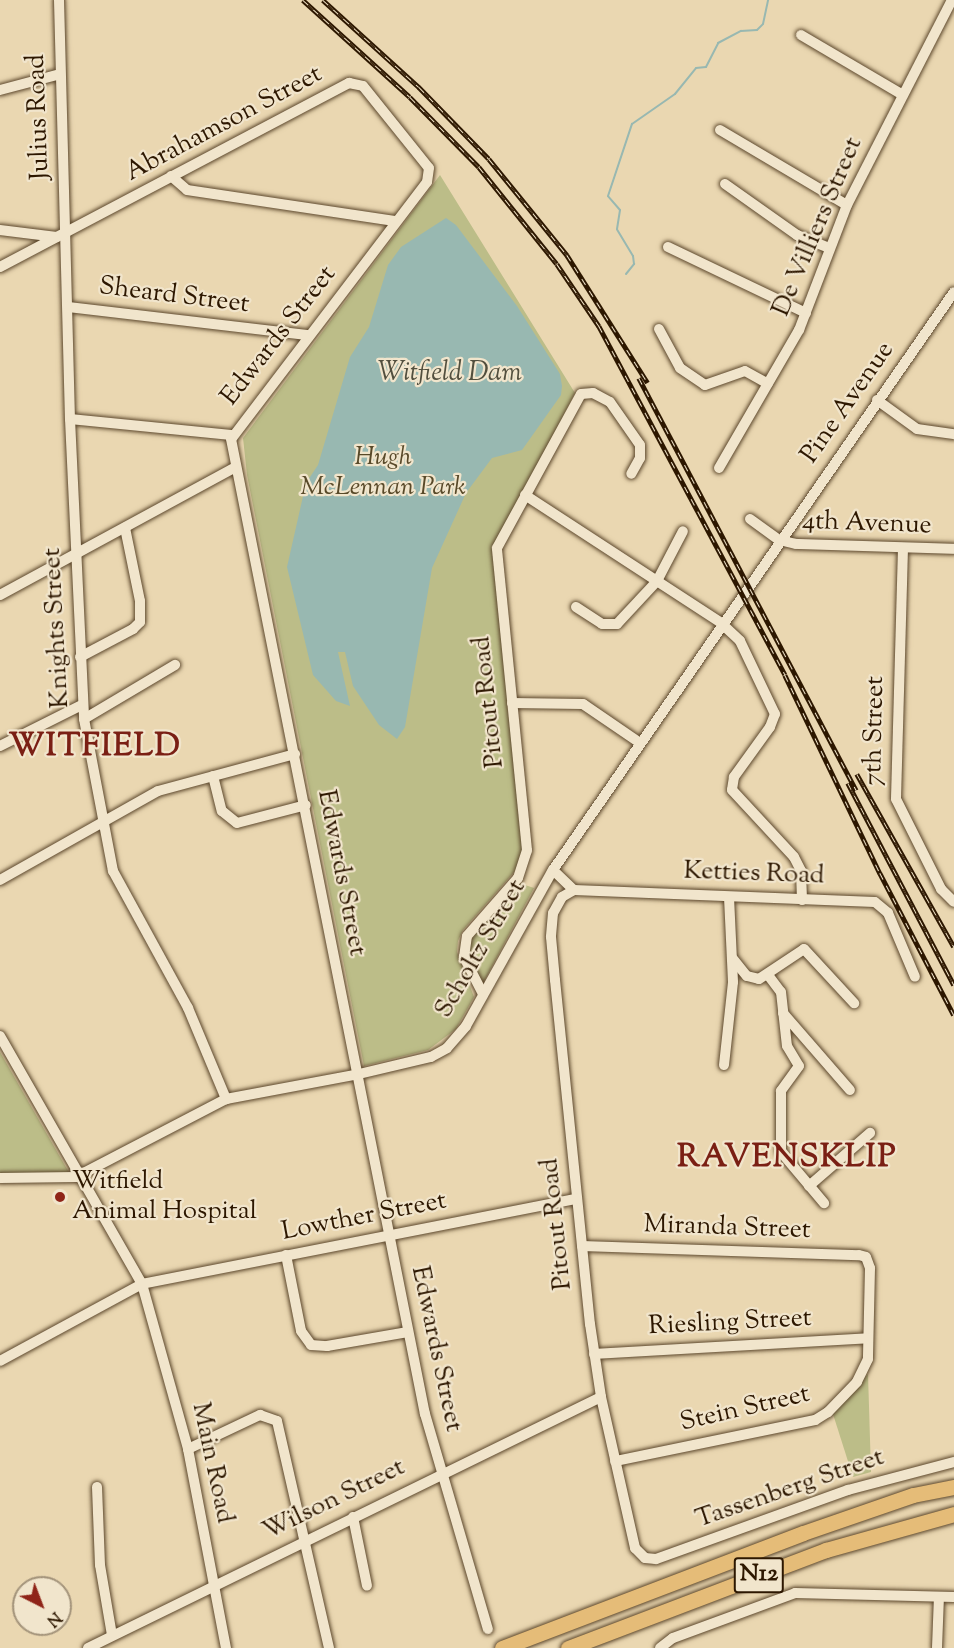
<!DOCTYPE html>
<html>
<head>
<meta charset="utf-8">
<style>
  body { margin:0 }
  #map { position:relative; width:954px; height:1648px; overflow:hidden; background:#ead7b1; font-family:"Sorts Mill Goudy",serif }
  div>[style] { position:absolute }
  .green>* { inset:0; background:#bcbd88 }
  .water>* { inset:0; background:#98b8b1 }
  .stream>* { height:2px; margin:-1px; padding:0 1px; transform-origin:1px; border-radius:1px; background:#98b8b1 }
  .roads { filter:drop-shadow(0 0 2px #5c472c) drop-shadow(0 0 2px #5c472c) }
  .minor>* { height:10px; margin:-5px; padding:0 5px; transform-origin:5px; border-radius:5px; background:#f1e5cc }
  .highway>* { height:15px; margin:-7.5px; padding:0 7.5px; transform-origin:7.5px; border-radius:7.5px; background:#e5bc78 }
  .rail>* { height:4.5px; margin-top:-2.25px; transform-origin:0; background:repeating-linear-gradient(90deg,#f1e5cc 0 7px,#2d1700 0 14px); box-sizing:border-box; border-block:2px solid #2d1700 }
  .dots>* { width:16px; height:16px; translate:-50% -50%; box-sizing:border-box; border:3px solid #f1e5cc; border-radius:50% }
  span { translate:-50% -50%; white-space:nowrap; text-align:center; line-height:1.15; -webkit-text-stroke:4.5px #f1e5cc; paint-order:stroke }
  .shield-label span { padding:2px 4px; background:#f1e5cc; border:2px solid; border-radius:4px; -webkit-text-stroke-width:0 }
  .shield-label { font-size:24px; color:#2d1700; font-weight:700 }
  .street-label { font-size:26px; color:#2d1700 }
  .park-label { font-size:26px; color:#584929; font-style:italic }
  .poi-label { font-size:26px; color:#2d1700 }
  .left { translate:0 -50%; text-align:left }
  .water-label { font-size:27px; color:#524f3e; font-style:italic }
  .district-label { font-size:32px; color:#7a1f14; font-weight:700; letter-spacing:1.5px }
  .north { position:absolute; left:12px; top:1576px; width:60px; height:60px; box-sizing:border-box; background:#f1e5cc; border:2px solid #a3937a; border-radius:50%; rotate:138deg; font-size:16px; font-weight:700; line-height:24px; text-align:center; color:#2d1700 }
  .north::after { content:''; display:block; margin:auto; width:21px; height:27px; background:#8f2418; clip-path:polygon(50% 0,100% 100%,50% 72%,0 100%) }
</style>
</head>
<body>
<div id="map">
  <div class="green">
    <i style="clip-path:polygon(440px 175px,575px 393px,494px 549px,525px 846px,515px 871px,463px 930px,458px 941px,457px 952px,474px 997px,456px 1029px,428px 1050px,364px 1066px,247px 475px,243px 438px)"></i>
    <i style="clip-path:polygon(519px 883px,534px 888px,481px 987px,468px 947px,471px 936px)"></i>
    <i style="clip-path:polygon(0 1052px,71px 1176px,0 1173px)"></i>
    <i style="clip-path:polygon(868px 1374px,871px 1472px,853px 1477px,832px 1411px)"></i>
  </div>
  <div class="water">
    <i style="clip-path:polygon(446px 218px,456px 225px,517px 306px,560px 374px,562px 386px,561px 395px,522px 450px,492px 458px,466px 493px,432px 568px,405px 727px,397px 739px,379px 725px,353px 686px,345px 652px,338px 652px,350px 706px,336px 701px,313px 675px,287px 567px,306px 483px,318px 465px,350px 357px,369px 327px,388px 265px,401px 247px)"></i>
  </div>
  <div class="stream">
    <i style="left:626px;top:274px;width:13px;rotate:-51deg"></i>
    <i style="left:634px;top:264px;width:8px;rotate:-97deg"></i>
    <i style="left:633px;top:256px;width:31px;rotate:-121deg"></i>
    <i style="left:617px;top:229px;width:19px;rotate:-81deg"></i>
    <i style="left:620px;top:210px;width:18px;rotate:-131deg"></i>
    <i style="left:608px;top:196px;width:76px;rotate:-71.6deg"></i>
    <i style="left:632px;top:124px;width:52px;rotate:-34.9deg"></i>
    <i style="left:675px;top:94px;width:33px;rotate:-51deg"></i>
    <i style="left:696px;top:68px;width:10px;rotate:-6deg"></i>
    <i style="left:706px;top:67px;width:27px;rotate:-63deg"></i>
    <i style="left:718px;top:43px;width:26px;rotate:-28deg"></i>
    <i style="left:741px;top:31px;width:16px;rotate:-4deg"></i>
    <i style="left:757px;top:30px;width:8px;rotate:-45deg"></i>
    <i style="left:763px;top:24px;width:25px;rotate:-78deg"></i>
  </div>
  <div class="roads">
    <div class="minor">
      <i style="left:59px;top:0;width:419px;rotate:88.5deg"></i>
      <i style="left:70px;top:419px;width:300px;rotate:87.3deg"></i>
      <i style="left:84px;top:719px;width:155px;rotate:79.2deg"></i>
      <i style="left:113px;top:871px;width:156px;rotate:61.3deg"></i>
      <i style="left:188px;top:1008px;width:99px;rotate:67.3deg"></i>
      <i style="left:801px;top:35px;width:118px;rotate:30.5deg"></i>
      <i style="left:0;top:90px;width:62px;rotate:-14.9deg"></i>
      <i style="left:720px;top:130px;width:147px;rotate:30.6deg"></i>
      <i style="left:171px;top:176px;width:21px;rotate:41deg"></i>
      <i style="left:187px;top:190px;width:210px;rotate:8.5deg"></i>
      <i style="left:725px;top:184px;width:88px;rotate:35.3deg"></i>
      <i style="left:797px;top:235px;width:35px;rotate:22deg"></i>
      <i style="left:0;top:230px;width:57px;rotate:7deg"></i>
      <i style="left:668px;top:247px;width:153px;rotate:25.6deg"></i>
      <i style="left:0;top:267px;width:395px;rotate:-27.8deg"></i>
      <i style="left:349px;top:83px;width:14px;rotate:12deg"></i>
      <i style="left:363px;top:86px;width:105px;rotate:51.2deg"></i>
      <i style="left:429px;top:168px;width:14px;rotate:98deg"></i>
      <i style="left:427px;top:182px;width:323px;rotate:127.3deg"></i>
      <i style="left:231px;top:439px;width:994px;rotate:78.75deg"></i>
      <i style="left:425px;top:1414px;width:224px;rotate:73.7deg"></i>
      <i style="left:69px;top:307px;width:241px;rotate:6.7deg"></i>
      <i style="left:659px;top:329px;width:44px;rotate:61.7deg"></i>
      <i style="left:680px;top:368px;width:30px;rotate:34deg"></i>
      <i style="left:705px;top:385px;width:42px;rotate:-19.3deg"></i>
      <i style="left:745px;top:371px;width:26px;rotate:29deg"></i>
      <i style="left:877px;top:400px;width:49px;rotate:35.9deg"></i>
      <i style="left:917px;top:429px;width:37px;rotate:8deg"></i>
      <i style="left:70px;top:419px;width:162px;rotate:5.7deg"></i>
      <i style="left:719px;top:468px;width:160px;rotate:-59.9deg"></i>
      <i style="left:799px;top:330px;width:134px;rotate:-69deg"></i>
      <i style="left:847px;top:205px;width:230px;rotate:-62.9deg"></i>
      <i style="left:525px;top:495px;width:234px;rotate:33.1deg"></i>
      <i style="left:721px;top:623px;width:26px;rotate:43deg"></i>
      <i style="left:740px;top:641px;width:81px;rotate:64.4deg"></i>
      <i style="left:775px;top:714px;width:14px;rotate:111deg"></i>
      <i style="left:770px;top:727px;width:62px;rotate:125.8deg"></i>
      <i style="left:734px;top:777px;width:13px;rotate:99deg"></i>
      <i style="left:732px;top:790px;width:91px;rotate:47.2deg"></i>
      <i style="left:794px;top:857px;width:16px;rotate:63deg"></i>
      <i style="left:801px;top:871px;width:29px;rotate:88deg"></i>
      <i style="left:750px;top:519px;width:36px;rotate:36deg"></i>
      <i style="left:779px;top:540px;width:17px;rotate:13deg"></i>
      <i style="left:796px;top:544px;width:158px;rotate:1.8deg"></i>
      <i style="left:903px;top:548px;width:251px;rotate:91.6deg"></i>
      <i style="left:896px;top:799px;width:101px;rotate:63.4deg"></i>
      <i style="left:941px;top:889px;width:18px;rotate:45deg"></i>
      <i style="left:0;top:595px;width:268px;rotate:-28.5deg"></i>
      <i style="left:576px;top:607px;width:31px;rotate:33deg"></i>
      <i style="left:602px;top:624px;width:15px"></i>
      <i style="left:617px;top:624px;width:59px;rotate:-47.1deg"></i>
      <i style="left:657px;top:581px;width:56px;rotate:-62.5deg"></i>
      <i style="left:80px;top:657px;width:60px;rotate:-27.8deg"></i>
      <i style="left:133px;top:629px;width:10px;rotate:-45deg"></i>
      <i style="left:140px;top:622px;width:21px;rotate:-90deg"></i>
      <i style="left:140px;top:601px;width:75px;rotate:-101.6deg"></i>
      <i style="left:512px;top:703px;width:71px;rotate:0.8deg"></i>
      <i style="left:583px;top:704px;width:69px;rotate:34.4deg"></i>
      <i style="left:84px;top:719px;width:106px;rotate:-30.7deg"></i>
      <i style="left:0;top:746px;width:92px;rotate:-26.6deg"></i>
      <i style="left:213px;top:776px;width:36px;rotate:76deg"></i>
      <i style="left:222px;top:811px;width:19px;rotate:39deg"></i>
      <i style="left:237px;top:823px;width:71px;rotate:-14.6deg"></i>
      <i style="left:553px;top:870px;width:29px;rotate:44deg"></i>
      <i style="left:574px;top:890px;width:301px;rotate:2.3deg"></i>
      <i style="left:875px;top:902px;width:17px;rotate:40deg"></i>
      <i style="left:888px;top:913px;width:69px;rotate:67.1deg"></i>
      <i style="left:0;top:880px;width:181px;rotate:-29.4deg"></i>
      <i style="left:158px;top:791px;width:142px;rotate:-15.1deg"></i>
      <i style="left:574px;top:890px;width:14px;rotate:150deg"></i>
      <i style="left:562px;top:897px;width:18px;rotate:119deg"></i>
      <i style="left:553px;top:913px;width:24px;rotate:95deg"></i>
      <i style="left:551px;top:937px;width:43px;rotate:84.7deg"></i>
      <i style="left:555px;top:980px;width:346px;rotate:84.2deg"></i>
      <i style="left:590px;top:1324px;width:74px;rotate:81.4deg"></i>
      <i style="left:601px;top:1397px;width:155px;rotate:77.3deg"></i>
      <i style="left:635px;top:1548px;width:14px;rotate:45deg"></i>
      <i style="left:645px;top:1558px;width:11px;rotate:5deg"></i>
      <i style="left:656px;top:1559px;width:204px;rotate:-19.8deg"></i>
      <i style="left:848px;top:1490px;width:110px;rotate:-14.8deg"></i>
      <i style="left:733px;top:959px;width:22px;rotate:51deg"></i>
      <i style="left:747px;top:976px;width:12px;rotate:14deg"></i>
      <i style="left:759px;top:979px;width:54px;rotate:-33.7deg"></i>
      <i style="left:804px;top:949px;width:74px;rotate:47.2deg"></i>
      <i style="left:768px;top:975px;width:21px;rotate:53deg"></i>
      <i style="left:781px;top:992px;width:54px;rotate:83.7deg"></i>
      <i style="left:787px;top:1046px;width:23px;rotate:59deg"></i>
      <i style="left:799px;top:1066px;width:31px;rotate:126deg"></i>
      <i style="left:781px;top:1091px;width:61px;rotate:90deg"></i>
      <i style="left:781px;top:1152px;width:67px;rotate:49.9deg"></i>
      <i style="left:483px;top:994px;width:42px;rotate:-117.2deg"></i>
      <i style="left:464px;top:957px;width:21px;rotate:-82deg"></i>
      <i style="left:467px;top:936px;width:77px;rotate:-48.7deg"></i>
      <i style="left:518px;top:878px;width:29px;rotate:-72deg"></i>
      <i style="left:527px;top:850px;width:303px;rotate:-95.7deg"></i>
      <i style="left:497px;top:548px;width:175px;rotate:-61.4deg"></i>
      <i style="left:581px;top:394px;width:12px;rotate:-5deg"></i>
      <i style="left:593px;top:393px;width:19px;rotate:28deg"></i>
      <i style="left:610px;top:402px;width:52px;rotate:55.1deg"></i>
      <i style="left:640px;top:445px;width:13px;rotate:90deg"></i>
      <i style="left:640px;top:458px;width:18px;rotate:119deg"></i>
      <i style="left:783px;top:1013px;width:102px;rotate:49deg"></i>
      <i style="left:0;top:1036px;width:286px;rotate:60.2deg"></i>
      <i style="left:142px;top:1284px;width:171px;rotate:74.4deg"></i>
      <i style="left:188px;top:1449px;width:203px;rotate:79.2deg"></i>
      <i style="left:724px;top:1065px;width:83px;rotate:-83.8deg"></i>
      <i style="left:733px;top:982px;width:84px;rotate:-92.7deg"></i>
      <i style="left:0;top:1178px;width:76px;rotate:-0.8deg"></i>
      <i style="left:76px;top:1177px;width:169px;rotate:-27.5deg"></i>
      <i style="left:226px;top:1099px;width:135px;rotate:-10.6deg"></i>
      <i style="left:359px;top:1074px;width:74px;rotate:-13.3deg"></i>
      <i style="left:431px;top:1057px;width:18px;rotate:-29deg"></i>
      <i style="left:447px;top:1048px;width:29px;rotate:-49deg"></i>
      <i style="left:466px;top:1026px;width:179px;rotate:-60.9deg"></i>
      <i style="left:553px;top:870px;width:703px;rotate:-55.25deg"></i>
      <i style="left:809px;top:1186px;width:81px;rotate:-41deg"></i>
      <i style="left:582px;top:1246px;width:277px;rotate:1.9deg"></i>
      <i style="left:859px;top:1255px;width:7px;rotate:16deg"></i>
      <i style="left:866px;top:1257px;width:12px;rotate:70deg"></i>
      <i style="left:870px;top:1268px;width:91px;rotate:91.3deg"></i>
      <i style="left:868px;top:1359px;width:25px;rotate:116deg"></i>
      <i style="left:857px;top:1382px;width:42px;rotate:134deg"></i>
      <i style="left:828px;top:1412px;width:15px;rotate:148deg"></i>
      <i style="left:815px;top:1420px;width:204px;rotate:168.4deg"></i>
      <i style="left:286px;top:1255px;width:77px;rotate:78.8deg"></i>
      <i style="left:301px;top:1331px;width:17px;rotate:54deg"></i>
      <i style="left:311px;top:1345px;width:16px;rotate:4deg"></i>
      <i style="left:327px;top:1346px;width:82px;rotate:-9.8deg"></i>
      <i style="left:594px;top:1354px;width:274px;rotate:-3.3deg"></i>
      <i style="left:0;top:1361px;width:162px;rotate:-28.5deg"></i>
      <i style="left:142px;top:1284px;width:443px;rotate:-11.1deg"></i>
      <i style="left:188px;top:1449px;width:80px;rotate:-25.3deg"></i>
      <i style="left:260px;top:1415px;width:18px;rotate:19deg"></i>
      <i style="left:277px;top:1421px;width:233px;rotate:77.1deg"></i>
      <i style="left:97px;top:1487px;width:78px;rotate:87.8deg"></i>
      <i style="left:100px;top:1565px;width:71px;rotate:80.3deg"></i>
      <i style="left:353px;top:1517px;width:70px;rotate:78.5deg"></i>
      <i style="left:88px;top:1648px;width:571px;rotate:-26.07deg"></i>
      <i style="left:660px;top:1648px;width:16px;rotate:-38deg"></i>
      <i style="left:673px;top:1638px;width:130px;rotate:-20.2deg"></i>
      <i style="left:795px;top:1593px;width:159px;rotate:1.4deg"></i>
      <i style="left:937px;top:1648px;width:51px;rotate:-87.8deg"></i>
    </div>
    <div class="highway">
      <i style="left:502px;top:1648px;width:322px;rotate:-20.9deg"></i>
      <i style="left:803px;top:1533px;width:116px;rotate:-19.1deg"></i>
      <i style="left:913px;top:1495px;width:42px;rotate:-11deg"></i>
      <i style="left:568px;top:1648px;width:276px;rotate:-20.8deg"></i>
      <i style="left:826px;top:1550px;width:133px;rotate:-15.7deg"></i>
    </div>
  </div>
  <div class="rail">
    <i style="left:303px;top:0;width:144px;rotate:42.2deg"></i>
    <i style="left:410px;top:97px;width:98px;rotate:45.4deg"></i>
    <i style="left:479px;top:167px;width:124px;rotate:51.2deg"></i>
    <i style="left:557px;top:264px;width:75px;rotate:55.9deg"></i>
    <i style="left:599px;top:326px;width:395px;rotate:61.9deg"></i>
    <i style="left:785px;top:675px;width:220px;rotate:64.4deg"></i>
    <i style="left:880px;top:873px;width:160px;rotate:62.5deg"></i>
    <i style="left:323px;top:0;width:130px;rotate:42.2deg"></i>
    <i style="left:419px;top:87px;width:100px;rotate:45.8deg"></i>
    <i style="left:489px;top:159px;width:124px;rotate:50.9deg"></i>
    <i style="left:567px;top:255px;width:151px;rotate:57.7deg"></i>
    <i style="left:639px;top:378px;width:466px;rotate:62.2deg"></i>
    <i style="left:857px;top:774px;width:198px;rotate:60.7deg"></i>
    <i style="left:848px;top:783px;width:228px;rotate:62.3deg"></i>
  </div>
  <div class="dots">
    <i style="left:60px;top:1197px;background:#8f2418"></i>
  </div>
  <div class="shield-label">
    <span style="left:759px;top:1575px">N12</span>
  </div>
  <div class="street-label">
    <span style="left:39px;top:117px;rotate:-92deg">Julius Road</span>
    <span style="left:224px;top:124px;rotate:-28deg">Abrahamson Street</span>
    <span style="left:818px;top:227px;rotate:-67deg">De Villiers Street</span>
    <span style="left:174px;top:296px;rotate:7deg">Sheard Street</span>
    <span style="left:279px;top:336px;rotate:-52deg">Edwards Street</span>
    <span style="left:848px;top:403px;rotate:-55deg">Pine Avenue</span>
    <span style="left:867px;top:524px;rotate:2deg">4th Avenue</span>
    <span style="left:57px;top:628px;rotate:-93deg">Knights Street</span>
    <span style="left:489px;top:702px;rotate:-96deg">Pitout Road</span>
    <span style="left:875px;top:731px;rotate:-89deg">7th Street</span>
    <span style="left:341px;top:873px;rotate:79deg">Edwards Street</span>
    <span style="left:754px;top:874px;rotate:2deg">Ketties Road</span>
    <span style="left:481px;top:949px;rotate:-60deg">Scholtz Street</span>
    <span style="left:364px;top:1217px;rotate:-11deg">Lowther Street</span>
    <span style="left:557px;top:1224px;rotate:-96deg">Pitout Road</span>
    <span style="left:727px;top:1228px;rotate:2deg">Miranda Street</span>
    <span style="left:730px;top:1323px;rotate:-3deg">Riesling Street</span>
    <span style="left:436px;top:1349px;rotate:78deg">Edwards Street</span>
    <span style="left:745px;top:1409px;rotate:-13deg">Stein Street</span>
    <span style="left:212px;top:1463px;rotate:78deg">Main Road</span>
    <span style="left:790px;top:1489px;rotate:-19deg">Tassenberg Street</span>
    <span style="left:334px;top:1500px;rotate:-26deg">Wilson Street</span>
  </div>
  <div class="park-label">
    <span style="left:383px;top:473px">Hugh<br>McLennan Park</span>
  </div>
  <div class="poi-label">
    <span class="left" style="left:72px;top:1197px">Witfield<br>Animal Hospital</span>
  </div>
  <div class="water-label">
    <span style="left:450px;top:374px">Witfield Dam</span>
  </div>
  <div class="district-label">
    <span style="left:95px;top:747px">WITFIELD</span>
    <span style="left:787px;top:1158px">RAVENSKLIP</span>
  </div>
  <div class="north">N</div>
</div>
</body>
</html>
